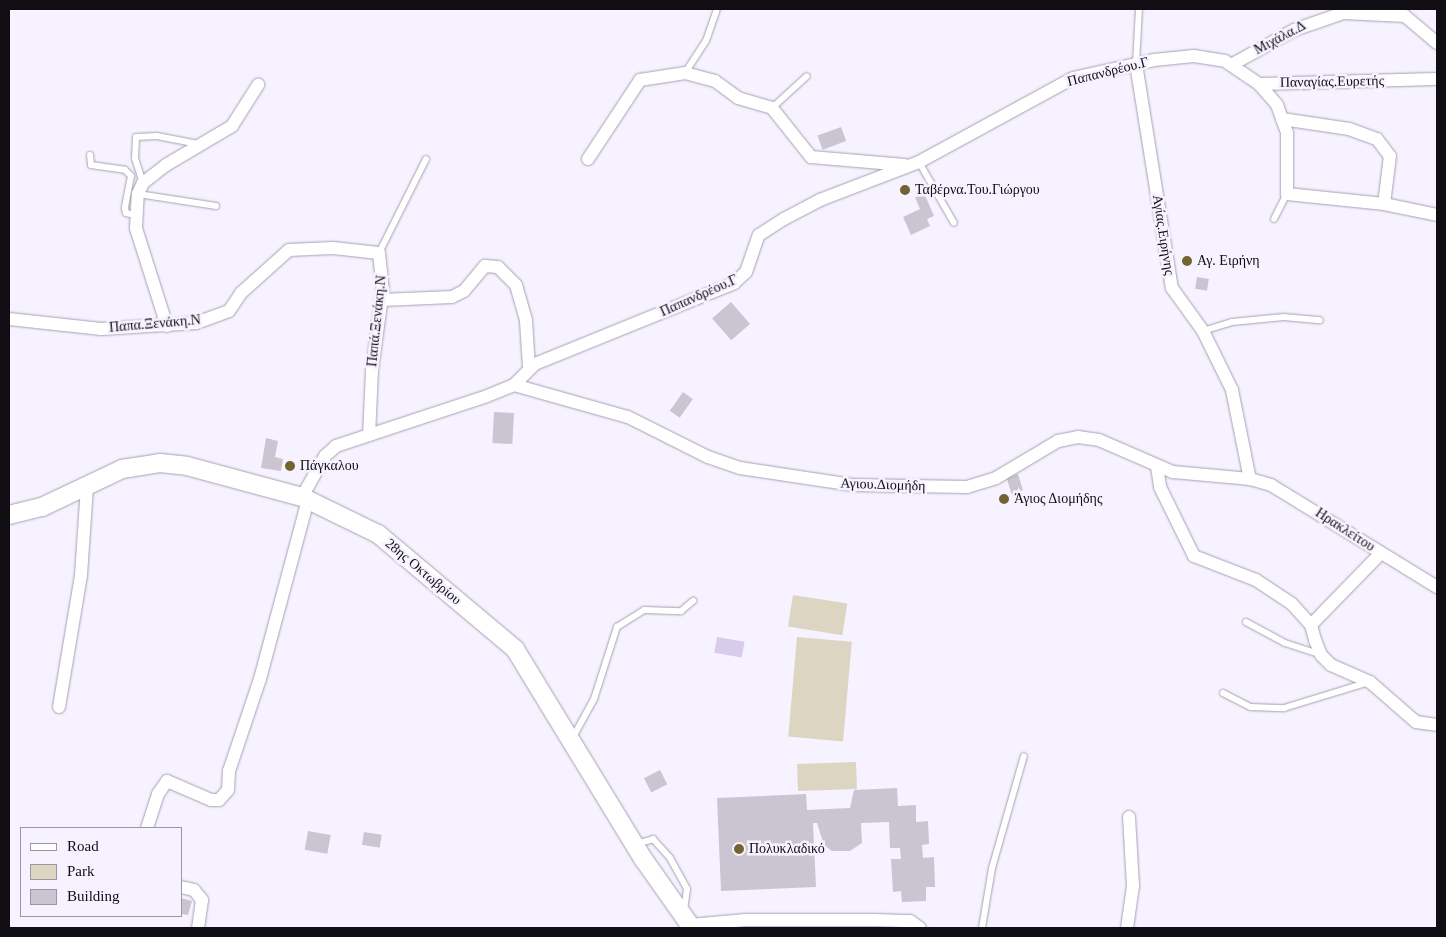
<!DOCTYPE html>
<html>
<head>
<meta charset="utf-8">
<style>
  body { margin:0 }
  #map { position:relative; width:1446px; height:937px; overflow:hidden; background:#f7f2ff; font-family:Georgia,serif }
  div>[style] { position:absolute }
  .green>* { inset:0; background:#dcd5c1; transform-origin:0 0 }
  .water>* { inset:0; background:#d9ccea; transform-origin:0 0 }
  .building>* { inset:0; background:#cac5d1; transform-origin:0 0 }
  .roads { filter:drop-shadow(0 0 1px #a6a1ad) drop-shadow(0 0 1px #a6a1ad) }
  .service>* { height:6px; margin:-3px; padding:0 3px; transform-origin:3px; border-radius:3px; background:#fff }
  .minor>* { height:12px; margin:-6px; padding:0 6px; transform-origin:6px; border-radius:6px; background:#fff }
  .secondary>* { height:18px; margin:-9px; padding:0 9px; transform-origin:9px; border-radius:9px; background:#fff }
  .dots>* { width:14px; height:14px; translate:-50% -50%; box-sizing:border-box; border:2px solid #f7f2ff; border-radius:50% }
  span { translate:-50% -50%; white-space:nowrap; text-align:center; line-height:1.15; -webkit-text-stroke:5px #f7f2ff; paint-order:stroke }
  .street-label { font-size:14px; color:#100e12 }
  .poi-label { font-size:14px; color:#100e12 }
  .left { translate:0 -50%; text-align:left }
  .frame { position:absolute; inset:0; border:10px solid #100e12; pointer-events:none }
  .legend { position:absolute; left:20px; top:827px; width:162px; height:90px; box-sizing:border-box; background:#f7f2ff; border:1px solid #9b97a0; margin:0; padding:6px 9px; list-style:none; font-size:15px; color:#100e12 }
  .legend li { display:flex; align-items:center; gap:10px; height:25px }
  .legend b { width:25px; border:1px solid #9b97a0 }
</style>
</head>
<body>
<div id="map">
  <div class="green">
    <i style="left:793px;top:595px;width:55px;height:32px;rotate:9deg"></i>
    <i style="left:797px;top:637px;width:55px;height:100px;rotate:5deg"></i>
    <i style="left:856px;top:762px;width:27px;height:59px;rotate:88deg"></i>
  </div>
  <div class="water">
    <i style="left:717px;top:637px;width:28px;height:16px;rotate:10deg"></i>
  </div>
  <div class="building">
    <i style="left:841px;top:127px;width:15px;height:25px;rotate:70deg"></i>
    <i style="clip-path:polygon(924px 193px,934px 216px,927px 219px,930px 226px,911px 235px,903px 217px,920px 209px,915px 197px)"></i>
    <i style="left:1197px;top:277px;width:12px;height:12px;rotate:9deg"></i>
    <i style="left:731px;top:302px;width:29px;height:25px;rotate:49deg"></i>
    <i style="left:683px;top:392px;width:12px;height:23px;rotate:35deg"></i>
    <i style="left:494px;top:412px;width:20px;height:31px;rotate:3deg"></i>
    <i style="clip-path:polygon(266px 438px,278px 441px,275px 457px,283px 459px,281px 471px,261px 468px)"></i>
    <i style="left:1018px;top:474px;width:17px;height:12px;rotate:73deg"></i>
    <i style="left:660px;top:770px;width:16px;height:18px;rotate:63deg"></i>
    <i style="clip-path:polygon(897px 788px,898px 806px,916px 805px,916px 822px,928px 821px,929px 844px,922px 845px,923px 858px,934px 857px,935px 887px,926px 887px,926px 901px,902px 902px,901px 891px,893px 892px,891px 859px,901px 859px,900px 848px,890px 848px,889px 822px,861px 823px,862px 843px,850px 851px,832px 851px,824px 845px,817px 823px,813px 823px,816px 887px,721px 891px,717px 798px,806px 794px,807px 810px,850px 808px,854px 790px)"></i>
    <i style="left:308px;top:831px;width:23px;height:19px;rotate:10deg"></i>
    <i style="left:364px;top:832px;width:18px;height:13px;rotate:9deg"></i>
    <i style="clip-path:polygon(181px 898px,192px 901px,188px 915px,181px 914px)"></i>
  </div>
  <div class="roads">
    <div class="service">
      <i style="left:1136px;top:64px;width:55px;rotate:-86.9deg"></i>
      <i style="left:685px;top:73px;width:38px;rotate:-57deg"></i>
      <i style="left:706px;top:41px;width:34px;rotate:-71deg"></i>
      <i style="left:772px;top:108px;width:47px;rotate:-42.4deg"></i>
      <i style="left:90px;top:155px;width:10px;rotate:84deg"></i>
      <i style="left:91px;top:165px;width:34px;rotate:8deg"></i>
      <i style="left:125px;top:170px;width:8px;rotate:45deg"></i>
      <i style="left:131px;top:176px;width:33px;rotate:101deg"></i>
      <i style="left:125px;top:208px;width:5px;rotate:79deg"></i>
      <i style="left:126px;top:213px;width:8px;rotate:14deg"></i>
      <i style="left:919px;top:162px;width:70px;rotate:60.2deg"></i>
      <i style="left:143px;top:183px;width:26px;rotate:-108deg"></i>
      <i style="left:135px;top:158px;width:21px;rotate:-87deg"></i>
      <i style="left:136px;top:137px;width:21px;rotate:-3deg"></i>
      <i style="left:157px;top:136px;width:42px;rotate:11deg"></i>
      <i style="left:138px;top:194px;width:79px;rotate:8.7deg"></i>
      <i style="left:1274px;top:219px;width:28px;rotate:-63deg"></i>
      <i style="left:379px;top:253px;width:105px;rotate:-63.4deg"></i>
      <i style="left:1203px;top:331px;width:30px;rotate:-17deg"></i>
      <i style="left:1232px;top:322px;width:52px;rotate:-5.5deg"></i>
      <i style="left:1284px;top:317px;width:36px;rotate:5deg"></i>
      <i style="left:1246px;top:622px;width:44px;rotate:28.3deg"></i>
      <i style="left:1285px;top:643px;width:38px;rotate:18deg"></i>
      <i style="left:1223px;top:693px;width:31px;rotate:27deg"></i>
      <i style="left:1251px;top:707px;width:33px;rotate:2deg"></i>
      <i style="left:1284px;top:708px;width:86px;rotate:-17deg"></i>
      <i style="left:572px;top:739px;width:46px;rotate:-61.2deg"></i>
      <i style="left:594px;top:699px;width:76px;rotate:-72.3deg"></i>
      <i style="left:617px;top:627px;width:32px;rotate:-32deg"></i>
      <i style="left:644px;top:610px;width:37px;rotate:2deg"></i>
      <i style="left:681px;top:611px;width:16px;rotate:-40deg"></i>
      <i style="left:636px;top:844px;width:18px;rotate:-16deg"></i>
      <i style="left:653px;top:839px;width:25px;rotate:48deg"></i>
      <i style="left:670px;top:858px;width:35px;rotate:61deg"></i>
      <i style="left:687px;top:889px;width:22px;rotate:98deg"></i>
      <i style="left:982px;top:928px;width:61px;rotate:-80.5deg"></i>
      <i style="left:992px;top:868px;width:116px;rotate:-74.1deg"></i>
    </div>
    <div class="minor">
      <i style="left:1136px;top:64px;width:227px;rotate:80.9deg"></i>
      <i style="left:1172px;top:288px;width:53px;rotate:54.2deg"></i>
      <i style="left:1203px;top:331px;width:66px;rotate:63.8deg"></i>
      <i style="left:1232px;top:390px;width:91px;rotate:78.6deg"></i>
      <i style="left:1233px;top:64px;width:70px;rotate:-29.1deg"></i>
      <i style="left:1294px;top:30px;width:52px;rotate:-19.1deg"></i>
      <i style="left:1343px;top:13px;width:62px;rotate:2.8deg"></i>
      <i style="left:1405px;top:16px;width:42px;rotate:40.2deg"></i>
      <i style="left:1259px;top:84px;width:28px;rotate:49deg"></i>
      <i style="left:1277px;top:105px;width:30px;rotate:70deg"></i>
      <i style="left:1287px;top:133px;width:61px;rotate:90deg"></i>
      <i style="left:1287px;top:194px;width:98px;rotate:5.9deg"></i>
      <i style="left:1384px;top:204px;width:54px;rotate:11.7deg"></i>
      <i style="left:1282px;top:119px;width:68px;rotate:8.5deg"></i>
      <i style="left:1349px;top:129px;width:30px;rotate:20deg"></i>
      <i style="left:1377px;top:139px;width:21px;rotate:53deg"></i>
      <i style="left:1390px;top:156px;width:48px;rotate:97.1deg"></i>
      <i style="left:588px;top:159px;width:95px;rotate:-56.6deg"></i>
      <i style="left:640px;top:80px;width:46px;rotate:-8.8deg"></i>
      <i style="left:685px;top:73px;width:31px;rotate:15deg"></i>
      <i style="left:715px;top:81px;width:29px;rotate:36deg"></i>
      <i style="left:738px;top:98px;width:35px;rotate:16deg"></i>
      <i style="left:772px;top:108px;width:63px;rotate:51.5deg"></i>
      <i style="left:811px;top:157px;width:94px;rotate:4.9deg"></i>
      <i style="left:382px;top:300px;width:70px;rotate:-2.5deg"></i>
      <i style="left:452px;top:297px;width:13px;rotate:-27deg"></i>
      <i style="left:464px;top:291px;width:33px;rotate:-50deg"></i>
      <i style="left:485px;top:266px;width:13px;rotate:4deg"></i>
      <i style="left:498px;top:267px;width:25px;rotate:45deg"></i>
      <i style="left:516px;top:285px;width:37px;rotate:74deg"></i>
      <i style="left:526px;top:321px;width:47px;rotate:86.3deg"></i>
      <i style="left:9px;top:319px;width:93px;rotate:6.2deg"></i>
      <i style="left:101px;top:329px;width:95px;rotate:-3.6deg"></i>
      <i style="left:196px;top:323px;width:35px;rotate:-20deg"></i>
      <i style="left:229px;top:311px;width:22px;rotate:-56deg"></i>
      <i style="left:241px;top:293px;width:64px;rotate:-41.9deg"></i>
      <i style="left:289px;top:250px;width:44px;rotate:-2.6deg"></i>
      <i style="left:333px;top:248px;width:46px;rotate:6.2deg"></i>
      <i style="left:379px;top:253px;width:36px;rotate:84deg"></i>
      <i style="left:383px;top:289px;width:82px;rotate:97.7deg"></i>
      <i style="left:372px;top:370px;width:65px;rotate:92.6deg"></i>
      <i style="left:167px;top:326px;width:103px;rotate:-107.6deg"></i>
      <i style="left:136px;top:228px;width:34px;rotate:-87deg"></i>
      <i style="left:138px;top:194px;width:12px;rotate:-66deg"></i>
      <i style="left:143px;top:183px;width:29px;rotate:-38deg"></i>
      <i style="left:166px;top:165px;width:77px;rotate:-30.6deg"></i>
      <i style="left:232px;top:126px;width:49px;rotate:-57.6deg"></i>
      <i style="left:514px;top:385px;width:118px;rotate:15.7deg"></i>
      <i style="left:628px;top:417px;width:89px;rotate:26.6deg"></i>
      <i style="left:708px;top:457px;width:34px;rotate:19deg"></i>
      <i style="left:740px;top:468px;width:113px;rotate:8.6deg"></i>
      <i style="left:852px;top:485px;width:115px;rotate:1deg"></i>
      <i style="left:967px;top:487px;width:30px;rotate:-17deg"></i>
      <i style="left:996px;top:478px;width:72px;rotate:-30.8deg"></i>
      <i style="left:1058px;top:441px;width:20px;rotate:-11deg"></i>
      <i style="left:1078px;top:437px;width:21px;rotate:8deg"></i>
      <i style="left:1099px;top:440px;width:81px;rotate:23.4deg"></i>
      <i style="left:1173px;top:472px;width:77px;rotate:5.2deg"></i>
      <i style="left:1250px;top:479px;width:22px;rotate:16deg"></i>
      <i style="left:1271px;top:485px;width:195px;rotate:31.6deg"></i>
      <i style="left:1157px;top:467px;width:20px;rotate:81deg"></i>
      <i style="left:1160px;top:487px;width:77px;rotate:63.8deg"></i>
      <i style="left:1194px;top:556px;width:66px;rotate:21.2deg"></i>
      <i style="left:1256px;top:580px;width:43px;rotate:33.7deg"></i>
      <i style="left:1292px;top:604px;width:28px;rotate:48deg"></i>
      <i style="left:302px;top:497px;width:47px;rotate:-60.7deg"></i>
      <i style="left:325px;top:456px;width:15px;rotate:-42deg"></i>
      <i style="left:336px;top:446px;width:159px;rotate:-18.3deg"></i>
      <i style="left:487px;top:396px;width:29px;rotate:-22deg"></i>
      <i style="left:514px;top:385px;width:30px;rotate:-45deg"></i>
      <i style="left:535px;top:364px;width:215px;rotate:-22.1deg"></i>
      <i style="left:734px;top:283px;width:16px;rotate:-43deg"></i>
      <i style="left:746px;top:272px;width:39px;rotate:-71deg"></i>
      <i style="left:759px;top:235px;width:30px;rotate:-33deg"></i>
      <i style="left:784px;top:219px;width:41px;rotate:-27.8deg"></i>
      <i style="left:820px;top:200px;width:106px;rotate:-21deg"></i>
      <i style="left:919px;top:162px;width:175px;rotate:-28.6deg"></i>
      <i style="left:1073px;top:78px;width:83px;rotate:-12.5deg"></i>
      <i style="left:1154px;top:60px;width:40px;rotate:-5.7deg"></i>
      <i style="left:1194px;top:56px;width:31px;rotate:9deg"></i>
      <i style="left:1225px;top:61px;width:41px;rotate:34.1deg"></i>
      <i style="left:1259px;top:84px;width:178px;rotate:-1.6deg"></i>
      <i style="left:1381px;top:553px;width:100px;rotate:134.2deg"></i>
      <i style="left:1311px;top:625px;width:16px;rotate:75deg"></i>
      <i style="left:1315px;top:640px;width:16px;rotate:68deg"></i>
      <i style="left:1321px;top:655px;width:14px;rotate:45deg"></i>
      <i style="left:1331px;top:665px;width:43px;rotate:23.6deg"></i>
      <i style="left:1370px;top:682px;width:61px;rotate:41deg"></i>
      <i style="left:1416px;top:722px;width:21px;rotate:8deg"></i>
      <i style="left:59px;top:707px;width:134px;rotate:-80.5deg"></i>
      <i style="left:81px;top:575px;width:88px;rotate:-86.1deg"></i>
      <i style="left:147px;top:828px;width:36px;rotate:-72deg"></i>
      <i style="left:158px;top:794px;width:16px;rotate:-55deg"></i>
      <i style="left:167px;top:781px;width:48px;rotate:23.4deg"></i>
      <i style="left:211px;top:800px;width:8px"></i>
      <i style="left:219px;top:800px;width:13px;rotate:-48deg"></i>
      <i style="left:228px;top:790px;width:19px;rotate:-87deg"></i>
      <i style="left:229px;top:771px;width:97px;rotate:-71.4deg"></i>
      <i style="left:260px;top:679px;width:185px;rotate:-75deg"></i>
      <i style="left:181px;top:887px;width:13px;rotate:13deg"></i>
      <i style="left:194px;top:890px;width:13px;rotate:51deg"></i>
      <i style="left:202px;top:900px;width:28px;rotate:98deg"></i>
      <i style="left:690px;top:925px;width:56px;rotate:-5.1deg"></i>
      <i style="left:746px;top:920px;width:128px"></i>
      <i style="left:874px;top:920px;width:36px;rotate:2deg"></i>
      <i style="left:910px;top:921px;width:12px;rotate:35deg"></i>
      <i style="left:1127px;top:928px;width:42px;rotate:-81.9deg"></i>
      <i style="left:1133px;top:886px;width:69px;rotate:-93.3deg"></i>
    </div>
    <div class="secondary">
      <i style="left:9px;top:515px;width:34px;rotate:-14deg"></i>
      <i style="left:42px;top:507px;width:89px;rotate:-25.4deg"></i>
      <i style="left:122px;top:469px;width:38px;rotate:-9deg"></i>
      <i style="left:160px;top:463px;width:27px;rotate:6deg"></i>
      <i style="left:187px;top:466px;width:119px;rotate:15.1deg"></i>
      <i style="left:302px;top:497px;width:85px;rotate:26deg"></i>
      <i style="left:378px;top:534px;width:179px;rotate:40deg"></i>
      <i style="left:515px;top:649px;width:247px;rotate:58.6deg"></i>
      <i style="left:644px;top:860px;width:83px;rotate:54.8deg"></i>
    </div>
  </div>
  <div class="dots">
    <i style="left:905px;top:190px;background:#736330"></i>
    <i style="left:1187px;top:261px;background:#736330"></i>
    <i style="left:290px;top:466px;background:#736330"></i>
    <i style="left:1004px;top:499px;background:#736330"></i>
    <i style="left:739px;top:849px;background:#736330"></i>
  </div>
  <div class="street-label">
    <span style="left:1280px;top:38px;rotate:-28deg">Μιχάλα.Δ</span>
    <span style="left:1108px;top:72px;rotate:-14deg">Παπανδρέου.Γ</span>
    <span style="left:1332px;top:82px;rotate:-1deg">Παναγίας.Ευρετής</span>
    <span style="left:1163px;top:235px;rotate:81deg">Αγίας.Ειρήνης</span>
    <span style="left:699px;top:296px;rotate:-24deg">Παπανδρέου.Γ</span>
    <span style="left:377px;top:321px;rotate:-84deg">Παπά.Ξενάκη.Ν</span>
    <span style="left:155px;top:324px;rotate:-5deg">Παπα.Ξενάκη.Ν</span>
    <span style="left:883px;top:485px;rotate:2deg">Αγιου.Διομήδη</span>
    <span style="left:1345px;top:530px;rotate:33deg">Ηρακλείτου</span>
    <span style="left:423px;top:572px;rotate:40deg">28ης Οκτωβρίου</span>
  </div>
  <div class="poi-label">
    <span class="left" style="left:915px;top:190px">Ταβέρνα.Του.Γιώργου</span>
    <span class="left" style="left:1197px;top:261px">Αγ. Ειρήνη</span>
    <span class="left" style="left:300px;top:466px">Πάγκαλου</span>
    <span class="left" style="left:1014px;top:499px">Άγιος Διομήδης</span>
    <span class="left" style="left:749px;top:849px">Πολυκλαδικό</span>
  </div>
  <div class="frame"></div>
  <ul class="legend">
  <li><b style="height:6px;background:#fff"></b>Road</li>
  <li><b style="height:14px;background:#dcd5c1"></b>Park</li>
  <li><b style="height:14px;background:#cac5d1"></b>Building</li>
  </ul>
</div>
</body>
</html>
